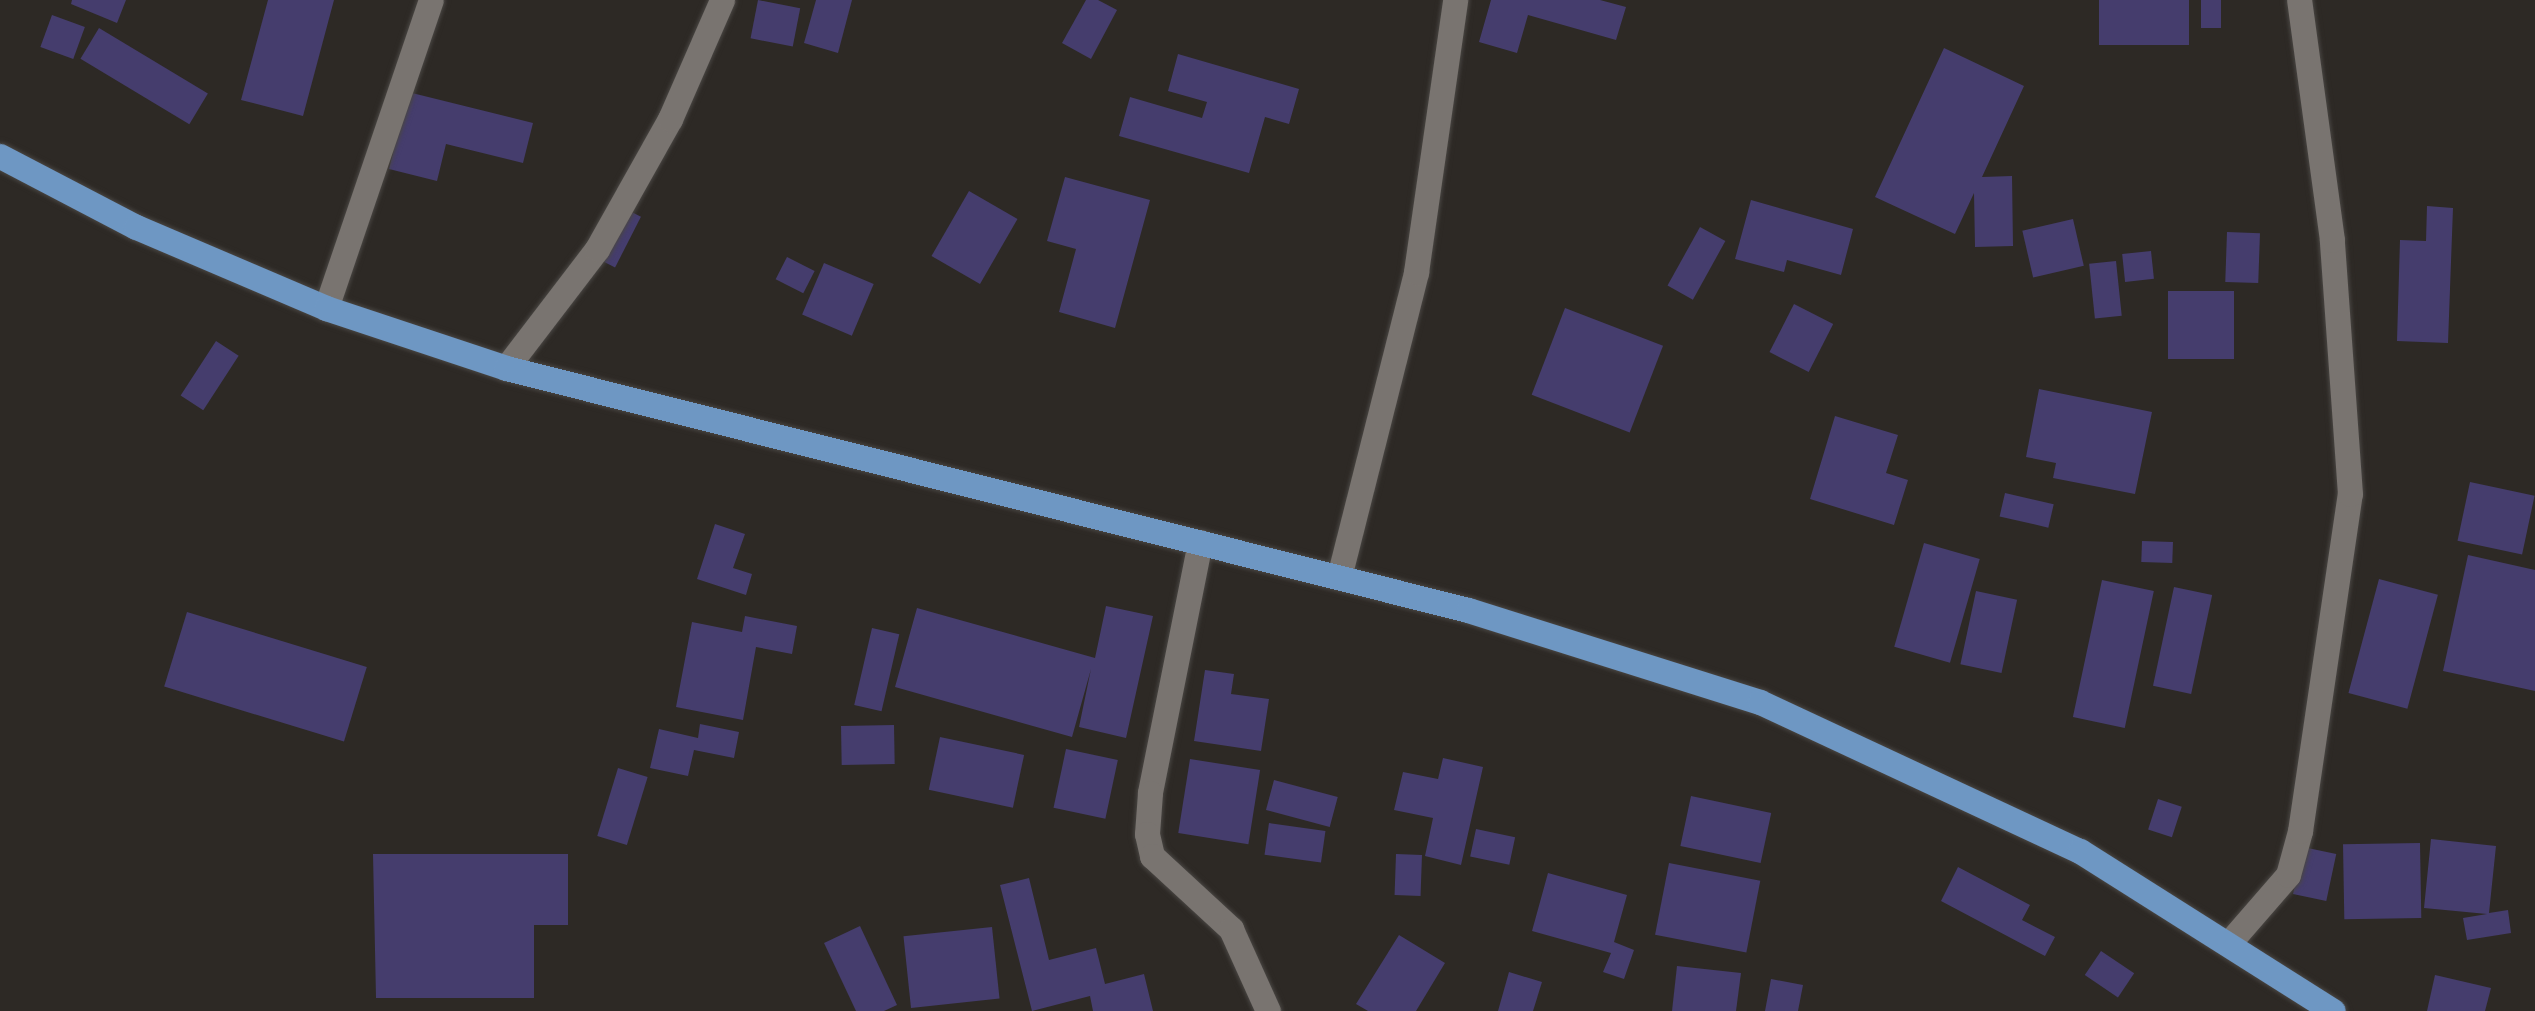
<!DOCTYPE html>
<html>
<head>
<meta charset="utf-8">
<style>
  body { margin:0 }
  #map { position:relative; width:2535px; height:1011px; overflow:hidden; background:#2d2925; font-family:Signika,sans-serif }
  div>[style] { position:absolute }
  .building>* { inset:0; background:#453d6d; transform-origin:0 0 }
  .roads { filter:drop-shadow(0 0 2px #494643) drop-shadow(0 0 2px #494643) }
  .minor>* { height:25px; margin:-12.5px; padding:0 12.5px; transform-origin:12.5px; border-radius:12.5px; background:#797470 }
  .major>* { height:25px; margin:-12.5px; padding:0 12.5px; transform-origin:12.5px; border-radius:12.5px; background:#6e97c3 }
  span { translate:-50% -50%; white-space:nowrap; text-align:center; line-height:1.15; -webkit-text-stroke:9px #231f1c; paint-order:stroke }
</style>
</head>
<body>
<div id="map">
  <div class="building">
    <i style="clip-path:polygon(72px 0,126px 0,117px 23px,71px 4px)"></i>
    <i style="clip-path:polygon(268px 0,334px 0,303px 116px,241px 100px)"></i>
    <i style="left:758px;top:0;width:43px;height:39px;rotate:11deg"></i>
    <i style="clip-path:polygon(816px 0,852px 0,838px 53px,804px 43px)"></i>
    <i style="clip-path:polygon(1086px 0,1098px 0,1117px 10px,1091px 59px,1062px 43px)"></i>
    <i style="clip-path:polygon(1491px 0,1600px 0,1626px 7px,1616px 40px,1528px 15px,1517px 53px,1479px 42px)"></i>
    <i style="left:2099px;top:0;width:90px;height:45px"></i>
    <i style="left:2201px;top:0;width:20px;height:28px"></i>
    <i style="left:52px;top:15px;width:35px;height:34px;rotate:20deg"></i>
    <i style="left:99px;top:28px;width:127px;height:36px;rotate:31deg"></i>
    <i style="clip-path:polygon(1944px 48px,2024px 86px,1982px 177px,2012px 176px,2013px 246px,1975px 247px,1974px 193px,1955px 234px,1875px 197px)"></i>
    <i style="clip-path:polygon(1178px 54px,1299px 89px,1289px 124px,1265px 117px,1249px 173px,1119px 136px,1130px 97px,1202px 118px,1207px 102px,1168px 91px)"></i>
    <i style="clip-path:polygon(408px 92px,533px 123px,523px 163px,446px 144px,437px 181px,389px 169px)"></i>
    <i style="clip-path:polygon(1065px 177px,1150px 200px,1115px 328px,1059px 312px,1076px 249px,1047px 241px)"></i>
    <i style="left:969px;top:191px;width:56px;height:75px;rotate:30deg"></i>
    <i style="clip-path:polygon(1751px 200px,1853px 229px,1841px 275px,1787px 260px,1784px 272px,1735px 259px)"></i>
    <i style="left:616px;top:204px;width:28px;height:57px;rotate:27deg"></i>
    <i style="clip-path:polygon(2427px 206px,2453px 208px,2448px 343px,2397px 341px,2400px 240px,2426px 241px)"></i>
    <i style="left:2073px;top:219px;width:48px;height:52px;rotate:77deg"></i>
    <i style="left:1700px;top:227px;width:29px;height:67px;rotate:29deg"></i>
    <i style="left:2227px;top:232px;width:33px;height:50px;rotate:2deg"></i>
    <i style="left:2151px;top:251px;width:28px;height:29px;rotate:84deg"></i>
    <i style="left:787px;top:257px;width:31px;height:25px;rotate:27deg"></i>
    <i style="left:2116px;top:261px;width:55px;height:27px;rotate:84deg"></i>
    <i style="left:824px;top:263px;width:54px;height:56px;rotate:23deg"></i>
    <i style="left:2168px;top:291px;width:66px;height:68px"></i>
    <i style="left:1794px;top:304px;width:44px;height:54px;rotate:27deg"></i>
    <i style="left:1565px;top:308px;width:105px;height:93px;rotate:21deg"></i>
    <i style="left:216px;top:341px;width:27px;height:65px;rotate:33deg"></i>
    <i style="clip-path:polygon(2039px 389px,2152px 412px,2135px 494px,2053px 478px,2056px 463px,2026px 457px)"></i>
    <i style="clip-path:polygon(1835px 416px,1898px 435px,1886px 473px,1908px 480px,1894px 525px,1810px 499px)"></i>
    <i style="left:2470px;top:482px;width:66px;height:60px;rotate:12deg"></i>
    <i style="left:2005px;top:493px;width:50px;height:24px;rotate:13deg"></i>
    <i style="clip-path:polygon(715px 524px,745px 534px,733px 568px,752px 574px,746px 595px,697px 579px)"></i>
    <i style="left:2142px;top:541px;width:31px;height:21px;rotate:2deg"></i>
    <i style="left:1924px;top:543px;width:58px;height:108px;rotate:16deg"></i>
    <i style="clip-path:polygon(2468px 555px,2535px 570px,2535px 691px,2443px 671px)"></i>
    <i style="left:2379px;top:579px;width:61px;height:118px;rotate:15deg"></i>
    <i style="left:2102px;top:580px;width:53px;height:140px;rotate:12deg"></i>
    <i style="left:2174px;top:587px;width:39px;height:101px;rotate:12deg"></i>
    <i style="left:1976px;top:591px;width:42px;height:75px;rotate:12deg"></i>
    <i style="clip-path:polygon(1106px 606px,1153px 616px,1126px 738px,1079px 727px,1091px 669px,1072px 737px,895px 687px,917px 608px,1095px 658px)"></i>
    <i style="left:187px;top:612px;width:188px;height:78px;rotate:17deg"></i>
    <i style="clip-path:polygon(745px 616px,797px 626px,792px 654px,756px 647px,743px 720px,676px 707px,692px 622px,742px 632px)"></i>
    <i style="left:872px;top:628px;width:28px;height:79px;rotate:13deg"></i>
    <i style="clip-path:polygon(1205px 670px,1234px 674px,1231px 694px,1269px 699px,1261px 751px,1194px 741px)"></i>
    <i style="clip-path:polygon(700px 724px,739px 732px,734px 758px,694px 750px,688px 776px,650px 768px,659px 729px,698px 738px)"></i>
    <i style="left:894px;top:725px;width:39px;height:53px;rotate:89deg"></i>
    <i style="left:940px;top:737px;width:86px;height:54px;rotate:12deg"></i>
    <i style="left:1066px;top:749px;width:53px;height:60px;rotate:12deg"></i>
    <i style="clip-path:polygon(1443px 758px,1483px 767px,1461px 865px,1425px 856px,1433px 818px,1394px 810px,1403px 772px,1438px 779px)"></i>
    <i style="left:1190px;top:759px;width:71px;height:75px;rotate:9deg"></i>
    <i style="left:618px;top:768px;width:31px;height:71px;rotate:17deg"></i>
    <i style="left:1274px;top:780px;width:66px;height:31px;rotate:15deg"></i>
    <i style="left:1691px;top:796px;width:82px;height:51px;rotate:12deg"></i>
    <i style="left:2158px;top:799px;width:25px;height:32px;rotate:18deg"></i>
    <i style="left:1269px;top:823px;width:57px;height:32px;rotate:8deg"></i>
    <i style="left:1476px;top:829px;width:40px;height:28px;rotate:12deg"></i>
    <i style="clip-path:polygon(2431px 839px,2496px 846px,2489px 913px,2508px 910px,2511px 933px,2467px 940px,2463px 918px,2487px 914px,2424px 908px)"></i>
    <i style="left:2420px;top:843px;width:75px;height:77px;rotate:89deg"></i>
    <i style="left:2303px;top:847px;width:34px;height:48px;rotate:12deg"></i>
    <i style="clip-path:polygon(373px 854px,568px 854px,568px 925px,534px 925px,534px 998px,376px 998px)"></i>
    <i style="left:1396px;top:854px;width:26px;height:41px;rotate:2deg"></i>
    <i style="left:1669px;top:863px;width:93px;height:73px;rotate:11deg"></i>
    <i style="clip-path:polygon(1958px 867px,2030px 905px,2022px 920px,2055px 937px,2045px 956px,1941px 901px)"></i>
    <i style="clip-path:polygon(1548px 873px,1627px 895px,1614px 942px,1634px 950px,1624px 979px,1603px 972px,1611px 953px,1532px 931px)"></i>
    <i style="clip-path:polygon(1029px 878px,1049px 960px,1096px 948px,1105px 984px,1144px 974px,1153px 1011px,1093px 1011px,1090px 996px,1032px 1011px,1000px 885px)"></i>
    <i style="clip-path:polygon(860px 926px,897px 1005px,884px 1011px,856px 1011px,824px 943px)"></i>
    <i style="left:992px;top:927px;width:72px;height:89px;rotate:84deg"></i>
    <i style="clip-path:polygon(1399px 935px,1445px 963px,1416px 1011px,1368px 1011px,1356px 1004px)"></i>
    <i style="left:2101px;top:951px;width:40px;height:29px;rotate:34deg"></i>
    <i style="clip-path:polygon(1677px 966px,1741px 973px,1736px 1011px,1672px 1011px)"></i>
    <i style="clip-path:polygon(1509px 972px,1542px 982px,1533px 1011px,1498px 1011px)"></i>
    <i style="clip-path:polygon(2435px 975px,2491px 988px,2485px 1011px,2427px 1011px)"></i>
    <i style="clip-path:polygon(1771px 979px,1803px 985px,1798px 1011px,1765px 1011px)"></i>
  </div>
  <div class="roads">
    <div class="minor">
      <i style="left:326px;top:308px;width:325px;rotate:-71.2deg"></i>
      <i style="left:506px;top:368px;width:150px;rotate:-52.6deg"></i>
      <i style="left:597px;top:249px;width:149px;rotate:-60.7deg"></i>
      <i style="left:670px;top:119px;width:130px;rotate:-66.4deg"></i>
      <i style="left:1200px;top:542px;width:256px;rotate:101.3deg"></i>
      <i style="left:1150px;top:793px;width:41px;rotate:94.2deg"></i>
      <i style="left:1147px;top:834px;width:23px;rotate:77deg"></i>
      <i style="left:1152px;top:856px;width:108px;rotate:42.7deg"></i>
      <i style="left:1231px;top:929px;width:90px;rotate:65.7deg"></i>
      <i style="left:1339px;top:577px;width:315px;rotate:-75.8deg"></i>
      <i style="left:1416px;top:272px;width:275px;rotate:-81.8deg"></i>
      <i style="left:2228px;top:944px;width:91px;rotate:-49deg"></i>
      <i style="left:2288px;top:875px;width:46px;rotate:-74.7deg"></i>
      <i style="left:2300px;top:831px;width:341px;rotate:-81.6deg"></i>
      <i style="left:2350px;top:494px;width:255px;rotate:-94.1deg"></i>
      <i style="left:2332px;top:240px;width:242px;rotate:-97.8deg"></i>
    </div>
    <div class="major">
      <i style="left:0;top:156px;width:153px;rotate:27.6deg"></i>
      <i style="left:136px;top:227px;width:207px;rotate:23.1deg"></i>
      <i style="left:326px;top:308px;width:190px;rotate:18.4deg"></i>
      <i style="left:506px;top:368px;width:992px;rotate:14.12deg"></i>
      <i style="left:1468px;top:610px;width:306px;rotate:17.5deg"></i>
      <i style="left:1760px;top:702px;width:353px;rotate:25deg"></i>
      <i style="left:2080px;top:851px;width:299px;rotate:32.3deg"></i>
    </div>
  </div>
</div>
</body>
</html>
